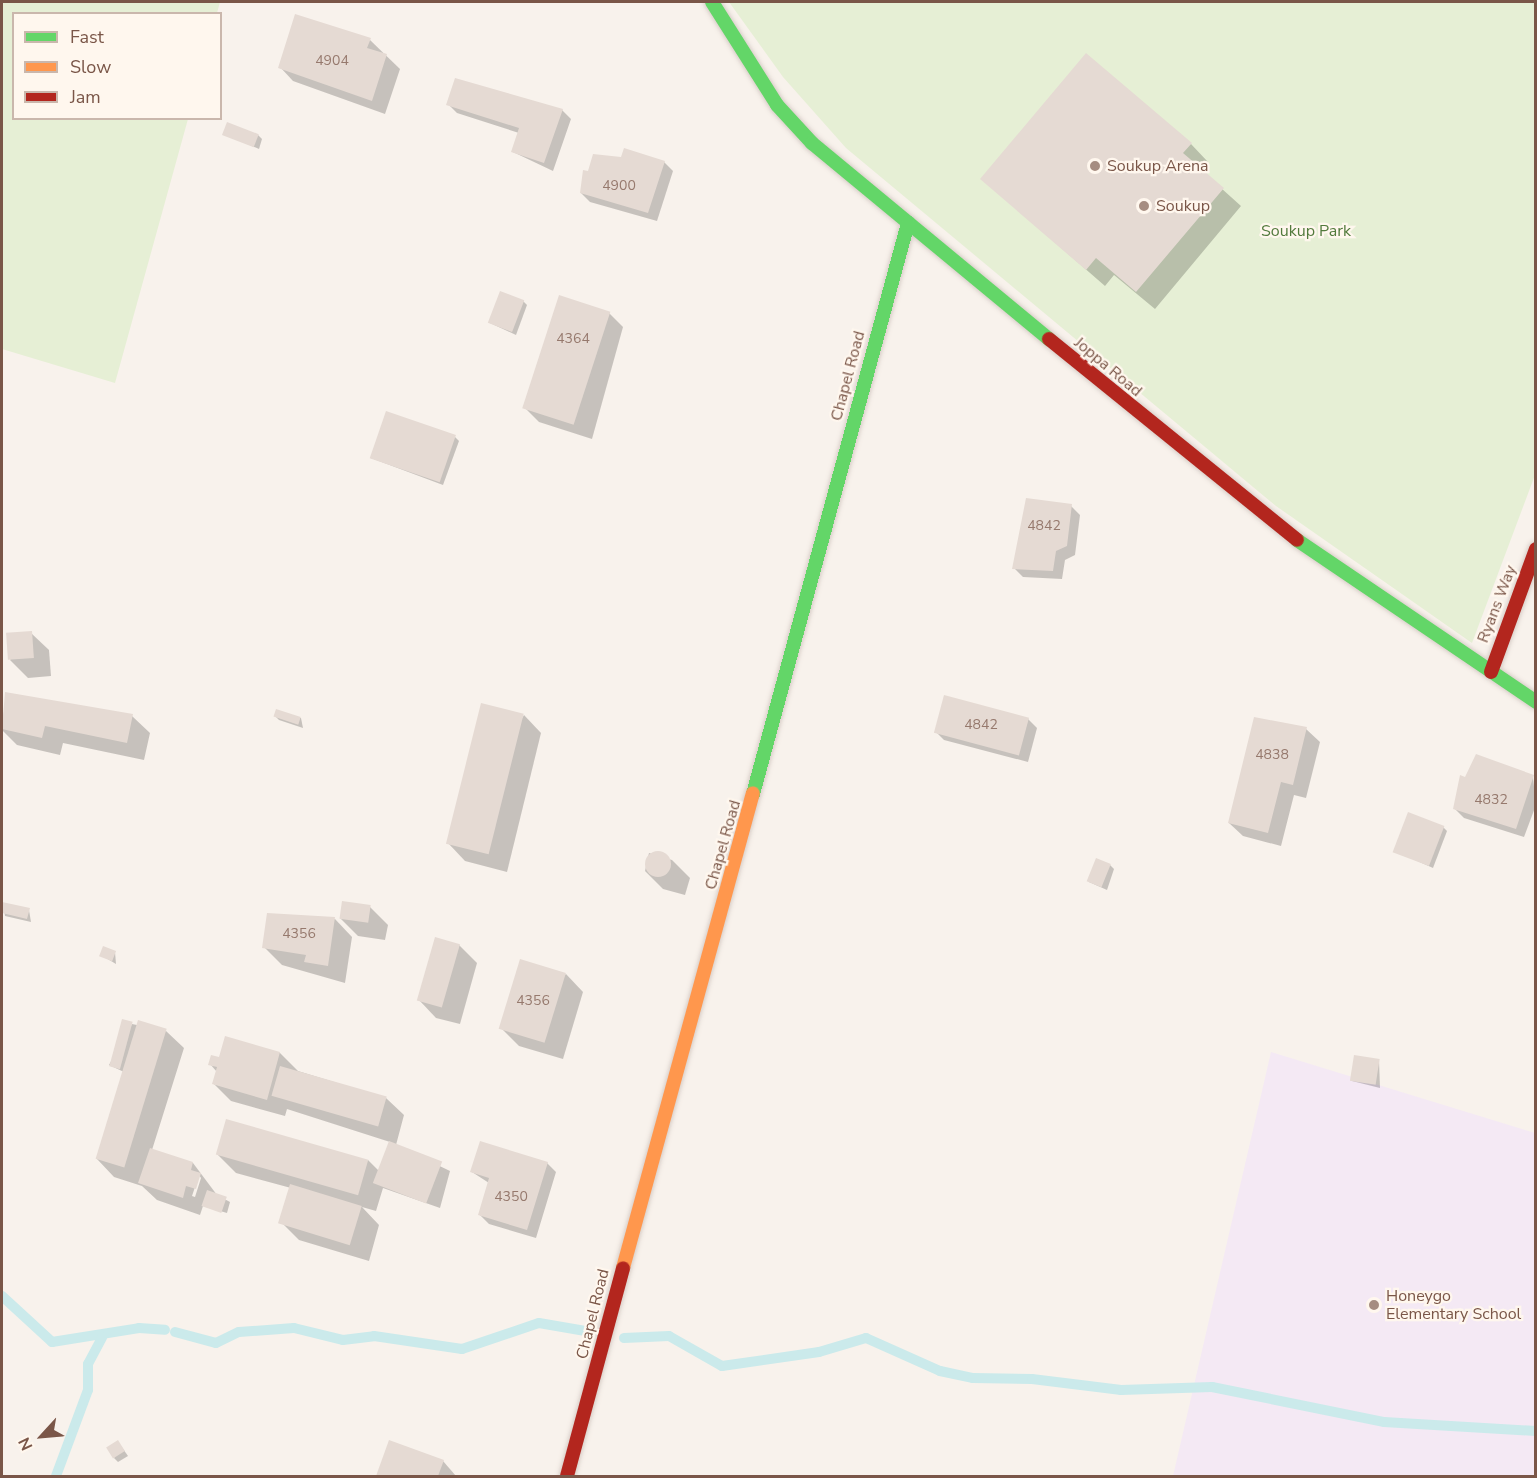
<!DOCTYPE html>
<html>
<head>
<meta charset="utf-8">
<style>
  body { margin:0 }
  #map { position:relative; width:1537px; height:1478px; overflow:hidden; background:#f8f2ec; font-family:"Nunito Sans",sans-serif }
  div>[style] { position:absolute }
  .education>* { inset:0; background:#f4e9f4 }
  .green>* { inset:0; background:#e6efd5 }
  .shadow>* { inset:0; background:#0003 }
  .stream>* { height:10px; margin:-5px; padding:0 5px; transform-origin:5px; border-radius:5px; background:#cbeaeb }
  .building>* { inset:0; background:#e5dad3; transform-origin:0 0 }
  .round { border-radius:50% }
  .roads { filter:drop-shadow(0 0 2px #d8cec8) drop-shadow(0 0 2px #d8cec8) }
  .fast>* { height:14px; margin:-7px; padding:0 7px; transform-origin:7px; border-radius:7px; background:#63d668 }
  .slow>* { height:14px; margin:-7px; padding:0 7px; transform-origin:7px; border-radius:7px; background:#ff974d }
  .jam>* { height:14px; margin:-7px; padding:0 7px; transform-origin:7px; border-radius:7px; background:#b3261e }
  .dots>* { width:16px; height:16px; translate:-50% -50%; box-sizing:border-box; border:3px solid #fff7ee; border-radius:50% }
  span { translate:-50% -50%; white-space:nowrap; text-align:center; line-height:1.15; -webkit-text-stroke:4.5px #fff7ee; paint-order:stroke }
  .number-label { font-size:14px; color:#96796d }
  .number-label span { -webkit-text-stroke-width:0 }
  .poi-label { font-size:16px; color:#7a5648 }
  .left { translate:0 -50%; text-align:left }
  .park-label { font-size:16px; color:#527a3c }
  .street-label { font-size:16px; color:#7a5648 }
  .frame { position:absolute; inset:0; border:3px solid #7a5648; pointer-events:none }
  .legend { position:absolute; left:12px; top:12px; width:210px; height:108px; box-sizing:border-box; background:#fff7ee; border:2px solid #cab7ac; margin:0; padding:8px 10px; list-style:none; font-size:18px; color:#7a5648 }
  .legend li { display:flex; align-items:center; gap:12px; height:30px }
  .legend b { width:30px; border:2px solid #cab7ac }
  .north { position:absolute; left:12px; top:1406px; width:60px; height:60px; -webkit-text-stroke:4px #fff7ee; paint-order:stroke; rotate:244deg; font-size:16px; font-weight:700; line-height:24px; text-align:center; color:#7a5648 }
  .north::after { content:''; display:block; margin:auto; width:21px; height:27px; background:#7a5648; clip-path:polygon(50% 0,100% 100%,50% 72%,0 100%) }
</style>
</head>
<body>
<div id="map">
  <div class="education">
    <i style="clip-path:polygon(1271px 1052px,1535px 1133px,1535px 1476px,1173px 1476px)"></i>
  </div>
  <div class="green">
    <i style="clip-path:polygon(2px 2px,220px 2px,217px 13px,14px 14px,14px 118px,188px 119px,115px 383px,2px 349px)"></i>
    <i style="clip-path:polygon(729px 2px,1535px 2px,1535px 475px,1472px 643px,1276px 506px,846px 148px,783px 77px)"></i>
  </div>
  <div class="shadow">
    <i style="clip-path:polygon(370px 40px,400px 69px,385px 114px,293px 81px,280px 67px)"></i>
    <i style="clip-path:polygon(448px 104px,562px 110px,571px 119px,553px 171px,513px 152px,519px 133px,457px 113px)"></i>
    <i style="clip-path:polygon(224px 134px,258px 135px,262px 139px,259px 149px)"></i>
    <i style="clip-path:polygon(1191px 144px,1208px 162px,1201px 170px,1241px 206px,1155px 309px,1114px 275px,1105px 286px,982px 179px)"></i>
    <i style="clip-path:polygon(664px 162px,673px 171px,657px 221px,590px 202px,581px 193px)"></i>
    <i style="clip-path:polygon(523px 301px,527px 305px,516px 335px,490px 323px)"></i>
    <i style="clip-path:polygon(609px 313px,623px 327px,592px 439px,539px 422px,526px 409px)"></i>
    <i style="clip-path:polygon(455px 437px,459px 441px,443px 485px,371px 458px)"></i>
    <i style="clip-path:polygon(1071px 506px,1080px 515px,1075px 555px,1065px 560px,1062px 579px,1023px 577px,1014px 568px)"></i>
    <i style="clip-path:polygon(31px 633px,49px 650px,51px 676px,28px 678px,10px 660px)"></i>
    <i style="clip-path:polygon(6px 693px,132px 716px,150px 733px,144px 760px,63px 743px,60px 755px,17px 745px,2px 730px)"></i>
    <i style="clip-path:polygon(524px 715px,541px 733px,507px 872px,465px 861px,448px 843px)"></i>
    <i style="clip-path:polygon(275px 716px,301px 718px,303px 728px,279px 720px)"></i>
    <i style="clip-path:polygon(1028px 719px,1037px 728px,1028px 762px,944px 740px,935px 731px)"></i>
    <i style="clip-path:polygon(1306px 729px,1320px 742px,1306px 798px,1294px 795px,1281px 846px,1243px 836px,1229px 823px)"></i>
    <i style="clip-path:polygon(1533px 777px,1536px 805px,1524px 837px,1464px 818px,1455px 809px)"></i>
    <i style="clip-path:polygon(1443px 827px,1447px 831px,1433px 868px,1395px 851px)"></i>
    <i style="clip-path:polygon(649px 853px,672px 860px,690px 878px,685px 895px,663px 889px,645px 871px)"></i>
    <i style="clip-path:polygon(1110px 865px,1114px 869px,1107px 890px,1089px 882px)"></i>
    <i style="clip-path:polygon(3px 904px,29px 910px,31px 922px,5px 916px)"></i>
    <i style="clip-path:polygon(370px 907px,388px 925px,385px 940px,358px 936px,340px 918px)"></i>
    <i style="clip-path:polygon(335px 919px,352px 937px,345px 983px,282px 965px,264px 947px)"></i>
    <i style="clip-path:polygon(459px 945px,477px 963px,460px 1024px,436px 1018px,419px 1000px)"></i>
    <i style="clip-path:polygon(115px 952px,116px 964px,101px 955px)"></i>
    <i style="clip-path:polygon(566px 974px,583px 992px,563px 1059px,519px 1046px,501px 1028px)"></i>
    <i style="clip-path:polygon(evenodd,132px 1024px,166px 1031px,184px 1048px,152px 1150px,193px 1163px,217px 1195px,230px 1202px,227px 1213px,203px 1206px,200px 1215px,157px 1200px,142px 1186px,114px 1177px,97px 1159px,124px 1072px,109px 1065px,132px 1024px,199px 1175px,201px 1178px,195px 1197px,192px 1196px,199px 1175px)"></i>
    <i style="clip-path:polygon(226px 1038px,280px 1053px,298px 1071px,386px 1098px,404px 1115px,396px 1145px,450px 1171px,440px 1208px,383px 1188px,376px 1211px,362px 1207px,379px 1225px,369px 1261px,299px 1240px,281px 1222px,291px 1188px,236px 1173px,218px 1155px,368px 1160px,381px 1173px,390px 1142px,287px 1109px,285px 1116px,231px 1101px,214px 1084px,217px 1072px,210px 1064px,220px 1059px)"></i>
    <i style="clip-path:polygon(1379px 1060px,1380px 1088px,1352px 1081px)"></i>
    <i style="clip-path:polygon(547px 1163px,556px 1172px,536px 1238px,489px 1224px,480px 1215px,489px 1183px,472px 1172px)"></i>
    <i style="clip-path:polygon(390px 1442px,443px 1461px,456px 1476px,378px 1476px)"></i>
    <i style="clip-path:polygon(121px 1446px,128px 1456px,118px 1462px,114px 1458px)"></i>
  </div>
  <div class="stream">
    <i style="left:2px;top:1296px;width:68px;rotate:42.6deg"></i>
    <i style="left:52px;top:1342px;width:88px;rotate:-9.1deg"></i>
    <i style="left:139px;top:1328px;width:26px;rotate:4deg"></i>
    <i style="left:175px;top:1332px;width:42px;rotate:15deg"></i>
    <i style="left:216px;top:1343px;width:25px;rotate:-26deg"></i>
    <i style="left:239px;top:1332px;width:55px;rotate:-4.2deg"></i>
    <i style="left:294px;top:1328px;width:50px;rotate:13.8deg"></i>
    <i style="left:343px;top:1340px;width:31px;rotate:-7deg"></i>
    <i style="left:374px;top:1336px;width:89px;rotate:8.4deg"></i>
    <i style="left:462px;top:1349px;width:81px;rotate:-18.7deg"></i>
    <i style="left:539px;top:1323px;width:53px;rotate:9.8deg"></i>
    <i style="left:624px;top:1338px;width:45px;rotate:-2.5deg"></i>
    <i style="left:669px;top:1336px;width:61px;rotate:29.5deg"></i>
    <i style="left:722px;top:1366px;width:98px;rotate:-8.2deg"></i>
    <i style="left:819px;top:1352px;width:49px;rotate:-16.6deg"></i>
    <i style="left:866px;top:1338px;width:81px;rotate:24deg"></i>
    <i style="left:940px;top:1371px;width:34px;rotate:12deg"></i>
    <i style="left:973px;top:1378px;width:59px;rotate:1deg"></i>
    <i style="left:1032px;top:1379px;width:90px;rotate:7deg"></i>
    <i style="left:1121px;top:1390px;width:91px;rotate:-1.9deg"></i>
    <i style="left:1212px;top:1387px;width:176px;rotate:11.5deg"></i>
    <i style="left:1384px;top:1422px;width:152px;rotate:3.4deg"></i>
    <i style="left:56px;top:1476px;width:92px;rotate:-69.6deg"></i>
    <i style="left:88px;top:1390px;width:26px;rotate:-90deg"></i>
    <i style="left:88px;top:1364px;width:30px;rotate:-62deg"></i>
  </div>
  <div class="building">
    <i style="clip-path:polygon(295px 14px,371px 38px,367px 48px,387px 54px,372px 101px,278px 68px)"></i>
    <i style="clip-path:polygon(1086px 53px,1192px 143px,1183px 153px,1224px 188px,1136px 292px,1096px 258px,1086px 270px,980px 179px)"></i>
    <i style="clip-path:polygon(455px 78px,563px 109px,544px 163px,511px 152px,519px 128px,446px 105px)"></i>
    <i style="left:227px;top:122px;width:34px;height:14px;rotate:21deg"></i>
    <i style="clip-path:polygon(624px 148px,665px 161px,648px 213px,580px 193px,583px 170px,588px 171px,593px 154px,621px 157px)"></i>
    <i style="left:500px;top:291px;width:26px;height:34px;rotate:21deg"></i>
    <i style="left:559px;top:295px;width:54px;height:119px;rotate:18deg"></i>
    <i style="left:386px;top:411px;width:74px;height:50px;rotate:19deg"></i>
    <i style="clip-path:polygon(1026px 498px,1072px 504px,1067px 546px,1056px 551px,1053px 571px,1012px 569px)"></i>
    <i style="left:32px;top:631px;width:27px;height:26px;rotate:86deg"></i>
    <i style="clip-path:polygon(5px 692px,133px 714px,127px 743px,45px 726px,42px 738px,2px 729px)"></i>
    <i style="left:944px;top:695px;width:88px;height:39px;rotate:15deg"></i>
    <i style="left:481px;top:703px;width:44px;height:145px;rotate:14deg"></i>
    <i style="left:276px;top:709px;width:26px;height:8px;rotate:18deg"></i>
    <i style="clip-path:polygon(1254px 717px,1307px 727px,1293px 785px,1281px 782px,1268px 833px,1228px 823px)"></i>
    <i style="clip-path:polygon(1476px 754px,1534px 775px,1516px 829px,1453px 809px,1460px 775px,1465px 777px)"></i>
    <i style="left:1408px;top:812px;width:39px;height:43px;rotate:21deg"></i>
    <i class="round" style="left:645px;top:851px;width:26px;height:26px"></i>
    <i style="left:1096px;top:858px;width:16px;height:25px;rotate:22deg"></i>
    <i style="left:342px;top:901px;width:29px;height:18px;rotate:8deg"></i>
    <i style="clip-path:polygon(2px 902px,30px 908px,27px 919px,2px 913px)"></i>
    <i style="clip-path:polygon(267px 913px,335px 917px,328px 966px,304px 962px,306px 955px,262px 948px)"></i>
    <i style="left:435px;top:937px;width:26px;height:66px;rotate:16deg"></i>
    <i style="left:103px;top:946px;width:14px;height:11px;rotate:21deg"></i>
    <i style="left:520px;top:959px;width:48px;height:73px;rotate:17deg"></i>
    <i style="left:122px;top:1019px;width:11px;height:49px;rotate:15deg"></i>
    <i style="left:138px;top:1020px;width:30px;height:145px;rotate:17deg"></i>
    <i style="clip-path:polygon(225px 1036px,280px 1052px,267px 1100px,212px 1084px,217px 1067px,208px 1065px,211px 1055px,219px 1057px)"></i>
    <i style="left:1354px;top:1055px;width:26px;height:26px;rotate:9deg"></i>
    <i style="left:280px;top:1066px;width:111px;height:31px;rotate:16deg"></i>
    <i style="left:226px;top:1119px;width:148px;height:37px;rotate:16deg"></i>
    <i style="left:389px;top:1141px;width:57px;height:45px;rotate:21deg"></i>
    <i style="clip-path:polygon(480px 1141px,548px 1162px,527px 1230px,478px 1215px,489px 1178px,470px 1172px)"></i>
    <i style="clip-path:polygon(150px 1148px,193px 1162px,191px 1170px,201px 1173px,196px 1189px,186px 1186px,183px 1198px,138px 1183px)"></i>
    <i style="left:290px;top:1184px;width:75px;height:41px;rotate:17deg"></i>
    <i style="left:207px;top:1190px;width:21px;height:17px;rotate:19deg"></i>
    <i style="left:118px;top:1440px;width:13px;height:14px;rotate:58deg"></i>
    <i style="clip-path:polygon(389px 1440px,444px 1460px,438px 1476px,376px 1476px)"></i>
  </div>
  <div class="roads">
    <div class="fast">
      <i style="left:712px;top:2px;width:122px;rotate:57.7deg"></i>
      <i style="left:777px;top:105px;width:52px;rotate:47.4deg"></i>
      <i style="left:812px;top:143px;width:308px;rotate:39.6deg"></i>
      <i style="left:1297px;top:540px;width:289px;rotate:34.1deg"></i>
      <i style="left:753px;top:794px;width:592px;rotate:-74.81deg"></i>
    </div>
    <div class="slow">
      <i style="left:623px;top:1268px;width:492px;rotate:-74.7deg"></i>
    </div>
    <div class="jam">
      <i style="left:1049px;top:339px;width:319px;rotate:39deg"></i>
      <i style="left:1491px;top:672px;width:131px;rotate:-69.9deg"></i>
      <i style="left:567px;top:1476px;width:215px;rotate:-74.9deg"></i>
    </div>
  </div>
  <div class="dots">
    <i style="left:1095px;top:166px;background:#a68d81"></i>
    <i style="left:1144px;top:206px;background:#a68d81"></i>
    <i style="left:1374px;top:1305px;background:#a68d81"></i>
  </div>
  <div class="number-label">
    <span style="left:332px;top:61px">4904</span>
    <span style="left:619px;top:186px">4900</span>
    <span style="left:573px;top:339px">4364</span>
    <span style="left:1044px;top:526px">4842</span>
    <span style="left:981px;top:725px">4842</span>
    <span style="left:1272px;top:755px">4838</span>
    <span style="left:1491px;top:800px">4832</span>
    <span style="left:299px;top:934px">4356</span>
    <span style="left:533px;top:1001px">4356</span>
    <span style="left:511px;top:1197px">4350</span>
  </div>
  <div class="poi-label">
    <span class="left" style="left:1107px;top:166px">Soukup Arena</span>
    <span class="left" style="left:1156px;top:206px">Soukup</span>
    <span class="left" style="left:1386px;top:1305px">Honeygo<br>Elementary School</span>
  </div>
  <div class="park-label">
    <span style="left:1306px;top:231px">Soukup Park</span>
  </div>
  <div class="street-label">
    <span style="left:1108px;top:367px;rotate:40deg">Joppa Road</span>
    <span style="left:848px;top:376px;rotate:-75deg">Chapel Road</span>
    <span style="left:1497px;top:604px;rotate:-69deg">Ryans Way</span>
    <span style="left:723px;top:845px;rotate:-74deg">Chapel Road</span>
    <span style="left:593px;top:1314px;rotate:-76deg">Chapel Road</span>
  </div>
  <div class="frame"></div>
  <ul class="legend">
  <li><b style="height:8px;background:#63d668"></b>Fast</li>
  <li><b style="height:8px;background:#ff974d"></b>Slow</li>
  <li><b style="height:8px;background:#b3261e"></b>Jam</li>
  </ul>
  <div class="north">N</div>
</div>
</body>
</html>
